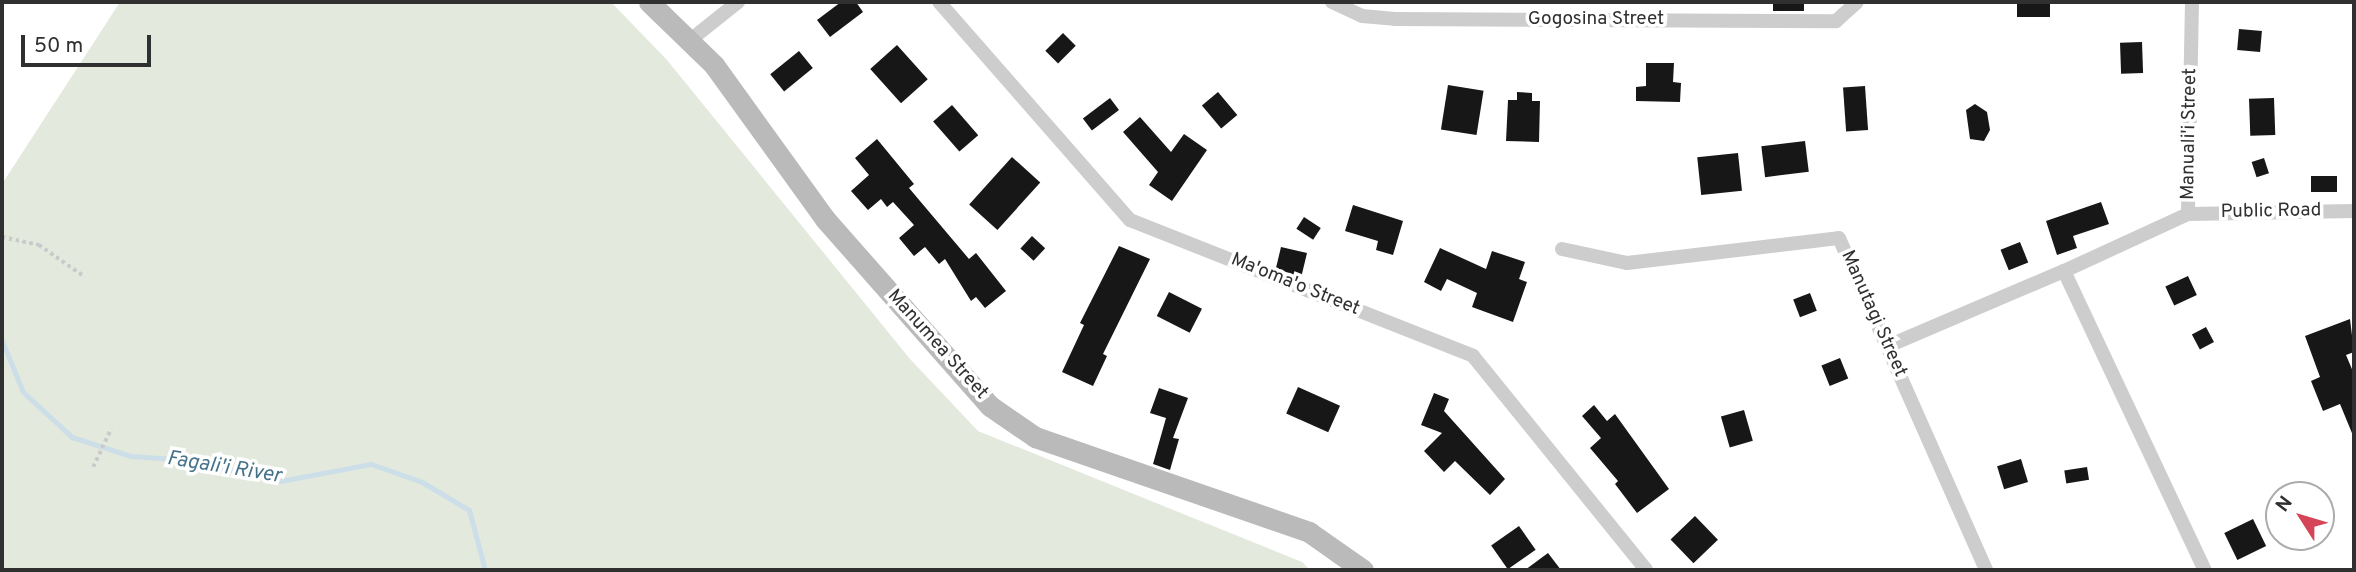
<!DOCTYPE html>
<html>
<head>
<meta charset="utf-8">
<style>
  body { margin:0 }
  #map { position:relative; width:2356px; height:572px; overflow:hidden; background:#fff; font-family:Overpass,sans-serif }
  div>[style] { position:absolute }
  .green>* { inset:0; background:#e4e9dd }
  .stream>* { height:5px; margin:-2.5px; padding:0 2.5px; transform-origin:2.5px; border-radius:2.5px; background:#ccdee7 }
  .building>* { inset:0; background:#171717; transform-origin:0 0 }
  .path>* { height:3.5px; margin-top:-1.75px; transform-origin:0; background:repeating-linear-gradient(90deg,#cacaca 0 3.5px,transparent 0 7px) }
  .minor>* { height:14px; margin:-7px; padding:0 7px; transform-origin:7px; border-radius:7px; background:#cdcdcd }
  .secondary>* { height:21px; margin:-10.5px; padding:0 10.5px; transform-origin:10.5px; border-radius:10.5px; background:#bababa }
  span { translate:-50% -50%; white-space:nowrap; text-align:center; line-height:1.15; -webkit-text-stroke:7px #fff; paint-order:stroke }
  .street-label { font-size:19px; color:#303030 }
  .water-label { font-size:21px; color:#46738b; font-style:italic }
  .frame { position:absolute; inset:0; border:4px solid #303030; pointer-events:none }
  .north { position:absolute; left:2265px; top:481px; width:70px; height:70px; box-sizing:border-box; background:#fff; border:2px solid #acacac; border-radius:50%; rotate:307deg; font-size:19px; font-weight:700; line-height:28px; text-align:center; color:#303030 }
  .north::after { content:''; display:block; margin:auto; width:24px; height:32px; background:#d44657; clip-path:polygon(50% 0,100% 100%,50% 72%,0 100%) }
  .scale { position:absolute; left:21px; top:35px; width:130px; height:32px; box-sizing:border-box; border:4px solid #303030; border-top:0; padding-left:9px; font-size:21px; line-height:24px; white-space:nowrap; color:#303030; -webkit-text-stroke:5px #fff; paint-order:stroke }
</style>
</head>
<body>
<div id="map">
  <div class="green">
    <i style="clip-path:polygon(120px 2px,611px 2px,667px 60px,910px 359px,978px 431px,1302px 562px,1310px 570px,2px 570px,2px 184px)"></i>
  </div>
  <div class="stream">
    <i style="left:2px;top:341px;width:55px;rotate:67.6deg"></i>
    <i style="left:23px;top:392px;width:67px;rotate:42.6deg"></i>
    <i style="left:72px;top:437px;width:62px;rotate:17.9deg"></i>
    <i style="left:131px;top:456px;width:57px;rotate:4deg"></i>
    <i style="left:188px;top:460px;width:94px;rotate:12.9deg"></i>
    <i style="left:280px;top:481px;width:93px;rotate:-10.6deg"></i>
    <i style="left:371px;top:464px;width:54px;rotate:19.4deg"></i>
    <i style="left:422px;top:482px;width:55px;rotate:30.8deg"></i>
    <i style="left:469px;top:510px;width:62px;rotate:75.1deg"></i>
  </div>
  <div class="building">
    <i style="clip-path:polygon(841px 2px,856px 2px,863px 12px,830px 37px,817px 20px)"></i>
    <i style="left:1773px;top:2px;width:31px;height:9px"></i>
    <i style="left:2017px;top:2px;width:33px;height:15px"></i>
    <i style="left:2239px;top:29px;width:23px;height:21px;rotate:5deg"></i>
    <i style="left:1063px;top:33px;width:18px;height:25px;rotate:45deg"></i>
    <i style="left:2142px;top:42px;width:31px;height:22px;rotate:88deg"></i>
    <i style="left:897px;top:45px;width:46px;height:36px;rotate:48deg"></i>
    <i style="left:799px;top:51px;width:22px;height:37px;rotate:51deg"></i>
    <i style="clip-path:polygon(1646px 63px,1674px 63px,1673px 82px,1681px 83px,1680px 102px,1636px 101px,1636px 87px,1646px 86px)"></i>
    <i style="left:1448px;top:85px;width:36px;height:45px;rotate:9deg"></i>
    <i style="left:1865px;top:86px;width:44px;height:22px;rotate:86deg"></i>
    <i style="left:1218px;top:92px;width:30px;height:21px;rotate:50deg"></i>
    <i style="clip-path:polygon(1517px 92px,1532px 93px,1532px 101px,1540px 101px,1539px 142px,1506px 141px,1508px 100px,1517px 100px)"></i>
    <i style="left:1110px;top:98px;width:15px;height:34px;rotate:53deg"></i>
    <i style="left:2274px;top:98px;width:37px;height:25px;rotate:88deg"></i>
    <i style="clip-path:polygon(1975px 104px,1987px 112px,1990px 130px,1984px 141px,1970px 139px,1966px 110px)"></i>
    <i style="left:952px;top:105px;width:40px;height:25px;rotate:49deg"></i>
    <i style="clip-path:polygon(1140px 117px,1171px 152px,1184px 134px,1207px 150px,1172px 201px,1149px 185px,1158px 172px,1123px 132px)"></i>
    <i style="clip-path:polygon(877px 139px,914px 184px,909px 188px,969px 259px,976px 253px,1006px 291px,985px 308px,976px 297px,971px 301px,945px 259px,939px 264px,925px 247px,914px 256px,899px 238px,914px 225px,893px 202px,887px 207px,881px 199px,868px 210px,851px 191px,869px 175px,855px 158px)"></i>
    <i style="left:1805px;top:141px;width:31px;height:44px;rotate:83deg"></i>
    <i style="left:1738px;top:153px;width:38px;height:41px;rotate:84deg"></i>
    <i style="left:1012px;top:157px;width:38px;height:64px;rotate:42deg"></i>
    <i style="left:2264px;top:158px;width:16px;height:13px;rotate:72deg"></i>
    <i style="left:2311px;top:176px;width:26px;height:16px"></i>
    <i style="clip-path:polygon(2101px 202px,2109px 224px,2073px 236px,2077px 248px,2057px 255px,2046px 221px)"></i>
    <i style="clip-path:polygon(1353px 205px,1403px 221px,1393px 255px,1376px 250px,1378px 241px,1345px 231px)"></i>
    <i style="left:1304px;top:217px;width:20px;height:14px;rotate:33deg"></i>
    <i style="left:1032px;top:236px;width:18px;height:17px;rotate:43deg"></i>
    <i style="left:2020px;top:242px;width:22px;height:21px;rotate:68deg"></i>
    <i style="clip-path:polygon(1119px 246px,1150px 259px,1103px 354px,1107px 356px,1093px 386px,1062px 372px,1084px 325px,1080px 323px)"></i>
    <i style="clip-path:polygon(1281px 247px,1307px 253px,1301px 278px,1276px 268px)"></i>
    <i style="clip-path:polygon(1440px 248px,1486px 269px,1492px 251px,1525px 262px,1519px 279px,1527px 282px,1513px 322px,1472px 307px,1477px 293px,1447px 279px,1441px 291px,1424px 282px)"></i>
    <i style="left:2188px;top:276px;width:21px;height:25px;rotate:65deg"></i>
    <i style="left:1169px;top:292px;width:37px;height:27px;rotate:27deg"></i>
    <i style="left:1810px;top:293px;width:19px;height:18px;rotate:69deg"></i>
    <i style="clip-path:polygon(2350px 319px,2354px 352px,2346px 355px,2354px 374px,2354px 438px,2340px 404px,2323px 411px,2311px 381px,2320px 377px,2305px 336px)"></i>
    <i style="left:2206px;top:327px;width:17px;height:16px;rotate:62deg"></i>
    <i style="left:1840px;top:358px;width:22px;height:20px;rotate:68deg"></i>
    <i style="left:1298px;top:387px;width:46px;height:29px;rotate:24deg"></i>
    <i style="clip-path:polygon(1159px 388px,1188px 398px,1173px 438px,1179px 439px,1170px 470px,1153px 464px,1166px 418px,1150px 413px)"></i>
    <i style="clip-path:polygon(1434px 393px,1449px 399px,1444px 411px,1505px 479px,1490px 495px,1455px 461px,1444px 472px,1424px 451px,1442px 433px,1421px 425px)"></i>
    <i style="clip-path:polygon(1594px 405px,1607px 421px,1615px 414px,1669px 489px,1637px 513px,1615px 484px,1618px 481px,1590px 448px,1601px 438px,1582px 416px)"></i>
    <i style="left:1744px;top:410px;width:32px;height:24px;rotate:74deg"></i>
    <i style="left:2021px;top:459px;width:24px;height:25px;rotate:73deg"></i>
    <i style="left:2087px;top:467px;width:13px;height:23px;rotate:81deg"></i>
    <i style="left:1695px;top:516px;width:33px;height:34px;rotate:46deg"></i>
    <i style="left:2253px;top:519px;width:30px;height:32px;rotate:64deg"></i>
    <i style="left:1519px;top:526px;width:29px;height:34px;rotate:55deg"></i>
    <i style="clip-path:polygon(1548px 553px,1561px 570px,1525px 570px)"></i>
  </div>
  <div class="path">
    <i style="left:2px;top:237px;width:38px;rotate:12deg"></i>
    <i style="left:39px;top:245px;width:56px;rotate:34.8deg"></i>
    <i style="left:93px;top:467px;width:42px;rotate:-64.7deg"></i>
  </div>
  <div class="minor">
    <i style="left:939px;top:2px;width:290px;rotate:48.8deg"></i>
    <i style="left:1130px;top:220px;width:369px;rotate:21.6deg"></i>
    <i style="left:1473px;top:356px;width:275px;rotate:51deg"></i>
    <i style="left:1332px;top:2px;width:33px;rotate:25deg"></i>
    <i style="left:1362px;top:16px;width:33px;rotate:5deg"></i>
    <i style="left:1395px;top:19px;width:441px;rotate:0.3deg"></i>
    <i style="left:1836px;top:21px;width:28px;rotate:-42deg"></i>
    <i style="left:2192px;top:2px;width:212px;rotate:91.1deg"></i>
    <i style="left:2188px;top:214px;width:136px;rotate:155.3deg"></i>
    <i style="left:2064px;top:271px;width:331px;rotate:64.8deg"></i>
    <i style="left:689px;top:41px;width:63px;rotate:-38.5deg"></i>
    <i style="left:2188px;top:214px;width:166px;rotate:-1deg"></i>
    <i style="left:1562px;top:249px;width:66px;rotate:12.2deg"></i>
    <i style="left:1627px;top:263px;width:213px;rotate:-6.7deg"></i>
    <i style="left:1839px;top:238px;width:363px;rotate:66.1deg"></i>
    <i style="left:1888px;top:346px;width:191px;rotate:-23.1deg"></i>
  </div>
  <div class="secondary">
    <i style="left:649px;top:2px;width:91px;rotate:44.1deg"></i>
    <i style="left:714px;top:65px;width:190px;rotate:54.2deg"></i>
    <i style="left:825px;top:219px;width:249px;rotate:48.6deg"></i>
    <i style="left:990px;top:406px;width:55px;rotate:34.6deg"></i>
    <i style="left:1035px;top:437px;width:290px;rotate:19.1deg"></i>
    <i style="left:1309px;top:532px;width:66px;rotate:35.1deg"></i>
  </div>
  <div class="street-label">
    <span style="left:1596px;top:20px">Gogosina Street</span>
    <span style="left:2190px;top:134px;rotate:-89deg">Manuali'i Street</span>
    <span style="left:2271px;top:212px;rotate:-1deg">Public Road</span>
    <span style="left:1295px;top:285px;rotate:22deg">Ma'oma'o Street</span>
    <span style="left:1873px;top:314px;rotate:66deg">Manutagi Street</span>
    <span style="left:937px;top:345px;rotate:48deg">Manumea Street</span>
  </div>
  <div class="water-label">
    <span style="left:224px;top:468px;rotate:9deg">Fagali'i River</span>
  </div>
  <div class="frame"></div>
  <div class="north">N</div>
  <div class="scale">50 m</div>
</div>
</body>
</html>
